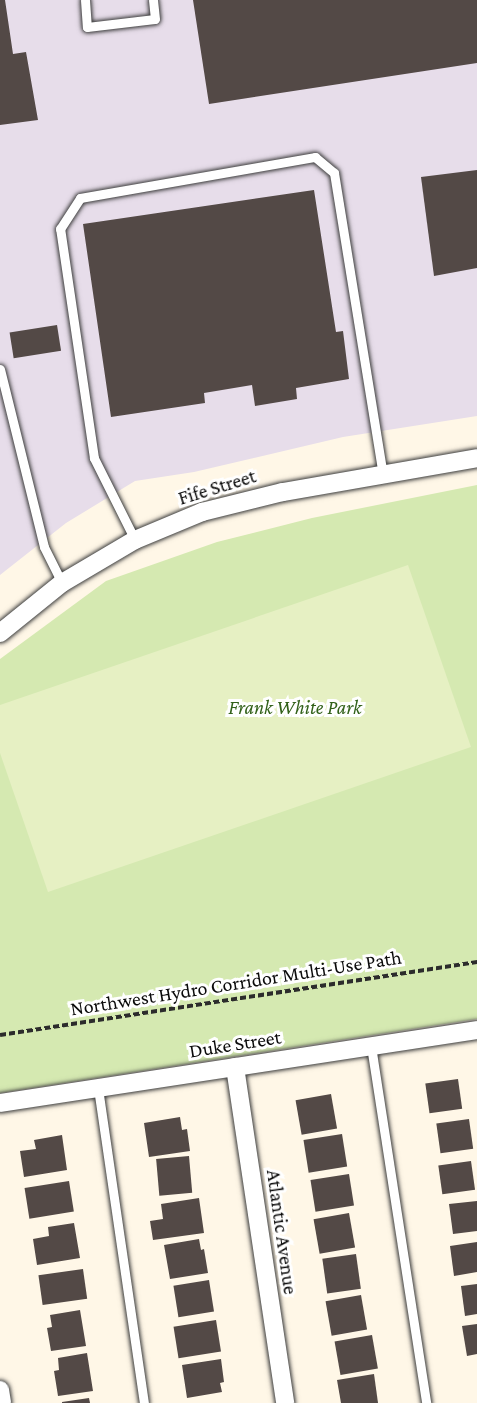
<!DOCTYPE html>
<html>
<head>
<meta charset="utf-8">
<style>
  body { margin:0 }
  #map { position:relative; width:477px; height:1403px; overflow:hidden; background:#fff7e7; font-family:"Crimson Pro",serif }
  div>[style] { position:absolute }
  .industrial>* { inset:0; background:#e7ddea }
  .green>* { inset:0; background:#d5e9b1 }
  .pitch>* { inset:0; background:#e6f0c3 }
  .building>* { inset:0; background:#534946; transform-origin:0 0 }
  .path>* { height:4px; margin-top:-2px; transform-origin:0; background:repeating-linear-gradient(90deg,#2c2c2c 0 6px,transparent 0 9px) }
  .roads { filter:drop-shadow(0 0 2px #3d3d3d) drop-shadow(0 0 2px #3d3d3d) }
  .lane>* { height:9px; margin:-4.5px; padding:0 4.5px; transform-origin:4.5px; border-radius:4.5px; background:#fff }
  .street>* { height:18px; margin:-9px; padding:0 9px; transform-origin:9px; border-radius:9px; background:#fff }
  span { translate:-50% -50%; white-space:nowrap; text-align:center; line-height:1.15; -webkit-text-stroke:6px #fff; paint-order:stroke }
  .street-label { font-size:20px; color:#0a0a0a }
  .park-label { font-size:20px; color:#32611a; font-style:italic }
</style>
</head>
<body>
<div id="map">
  <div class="industrial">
    <i style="clip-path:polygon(0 0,477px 0,477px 416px,343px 437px,194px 472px,135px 481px,66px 523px,0 575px)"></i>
  </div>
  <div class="green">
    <i style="clip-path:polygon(477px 485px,477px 1019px,0 1093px,0 659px,106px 581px,217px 542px,312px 518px)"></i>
  </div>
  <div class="pitch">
    <i style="clip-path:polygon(408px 565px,471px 747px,48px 892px,0 753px,0 705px)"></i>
  </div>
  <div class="building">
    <i style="clip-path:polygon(0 0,5px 0,13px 54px,26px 52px,38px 120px,0 125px)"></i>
    <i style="clip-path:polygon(193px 0,477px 0,477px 63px,209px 104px)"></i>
    <i style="clip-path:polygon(477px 170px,477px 268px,434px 276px,421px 177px)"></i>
    <i style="clip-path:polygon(314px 190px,336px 332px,343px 331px,349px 379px,296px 388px,297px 399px,255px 406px,252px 385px,204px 393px,205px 403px,111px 417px,83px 224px)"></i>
    <i style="left:57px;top:325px;width:26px;height:48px;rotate:81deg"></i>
    <i style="left:458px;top:1079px;width:30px;height:33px;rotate:82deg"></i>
    <i style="left:331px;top:1094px;width:35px;height:36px;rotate:80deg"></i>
    <i style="clip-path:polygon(180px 1117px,182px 1130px,187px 1129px,190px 1151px,149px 1157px,144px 1123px)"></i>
    <i style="left:469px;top:1119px;width:30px;height:33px;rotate:82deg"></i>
    <i style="left:342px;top:1134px;width:33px;height:39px;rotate:81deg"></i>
    <i style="clip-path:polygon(62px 1135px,67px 1170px,24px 1177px,20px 1151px,36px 1149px,34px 1140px)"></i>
    <i style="left:189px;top:1156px;width:37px;height:33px;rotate:85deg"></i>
    <i style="left:471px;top:1161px;width:29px;height:33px;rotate:82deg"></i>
    <i style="left:349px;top:1174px;width:32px;height:39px;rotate:81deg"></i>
    <i style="left:69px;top:1181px;width:31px;height:45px;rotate:81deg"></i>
    <i style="clip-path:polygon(199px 1198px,204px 1233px,153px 1240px,150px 1221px,163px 1219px,161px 1204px)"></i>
    <i style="clip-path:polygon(477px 1201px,477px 1231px,453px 1234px,449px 1204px)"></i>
    <i style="left:349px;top:1213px;width:35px;height:36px;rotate:80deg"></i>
    <i style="clip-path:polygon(74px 1223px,80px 1258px,37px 1265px,33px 1239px,49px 1236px,48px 1227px)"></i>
    <i style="clip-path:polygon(199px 1239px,201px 1250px,204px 1249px,208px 1273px,170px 1279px,164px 1245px)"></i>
    <i style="clip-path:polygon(477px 1242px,477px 1272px,454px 1276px,450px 1246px)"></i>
    <i style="left:356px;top:1254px;width:35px;height:34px;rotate:82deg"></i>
    <i style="left:83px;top:1269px;width:30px;height:45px;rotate:82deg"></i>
    <i style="left:209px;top:1280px;width:32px;height:36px;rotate:81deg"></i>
    <i style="clip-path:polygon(477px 1284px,477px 1314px,465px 1316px,461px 1286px)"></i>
    <i style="left:361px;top:1295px;width:35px;height:36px;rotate:80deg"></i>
    <i style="clip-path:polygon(80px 1310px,86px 1346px,51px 1351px,47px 1328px,52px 1327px,50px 1315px)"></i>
    <i style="left:216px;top:1320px;width:32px;height:43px;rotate:81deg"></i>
    <i style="clip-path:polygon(477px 1324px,477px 1354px,467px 1356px,462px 1326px)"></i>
    <i style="left:372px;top:1335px;width:34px;height:38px;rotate:80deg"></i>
    <i style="clip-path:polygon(87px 1353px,93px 1391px,58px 1396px,54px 1371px,59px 1370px,58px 1358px)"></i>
    <i style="clip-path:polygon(221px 1359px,224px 1382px,220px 1383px,222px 1392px,187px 1398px,182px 1365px)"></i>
    <i style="clip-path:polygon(374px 1374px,378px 1403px,341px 1403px,337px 1380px)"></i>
    <i style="clip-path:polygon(89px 1398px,90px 1403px,62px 1403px,62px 1402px)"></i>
  </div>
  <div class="path">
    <i style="left:0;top:1035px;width:483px;rotate:-8.7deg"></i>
  </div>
  <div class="roads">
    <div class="lane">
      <i style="left:85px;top:0;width:27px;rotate:86deg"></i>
      <i style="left:87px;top:27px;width:68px;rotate:-6.7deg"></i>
      <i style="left:155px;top:19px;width:19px;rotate:-96deg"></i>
      <i style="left:0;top:369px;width:183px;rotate:76.1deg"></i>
      <i style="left:44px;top:547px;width:40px;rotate:63.4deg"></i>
      <i style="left:135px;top:540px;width:92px;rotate:-116.6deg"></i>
      <i style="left:94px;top:458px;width:232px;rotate:-98.4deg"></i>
      <i style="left:60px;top:229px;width:37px;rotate:-57deg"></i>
      <i style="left:80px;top:198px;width:239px;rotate:-9.9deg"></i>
      <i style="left:315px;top:157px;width:25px;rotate:40deg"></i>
      <i style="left:334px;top:173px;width:305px;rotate:80.8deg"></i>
      <i style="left:371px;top:1046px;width:361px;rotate:81.2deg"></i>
      <i style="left:98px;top:1088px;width:318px;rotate:81.7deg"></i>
    </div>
    <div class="street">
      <i style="left:0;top:633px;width:80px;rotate:-38.9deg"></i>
      <i style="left:62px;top:583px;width:85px;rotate:-30.5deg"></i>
      <i style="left:135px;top:540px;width:73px;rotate:-22.7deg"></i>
      <i style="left:202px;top:512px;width:83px;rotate:-13.9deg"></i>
      <i style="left:283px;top:492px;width:197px;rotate:-9.9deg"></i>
      <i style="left:235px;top:1067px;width:340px;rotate:81.5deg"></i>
      <i style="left:0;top:1103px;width:483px;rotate:-8.7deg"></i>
      <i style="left:0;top:1390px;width:13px;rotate:81deg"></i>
    </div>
  </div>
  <div class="street-label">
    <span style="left:217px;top:487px;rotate:-17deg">Fife Street</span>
    <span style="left:236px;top:983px;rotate:-9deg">Northwest Hydro Corridor Multi-Use Path</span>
    <span style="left:235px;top:1044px;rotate:-9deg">Duke Street</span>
    <span style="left:282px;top:1232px;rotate:82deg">Atlantic Avenue</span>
  </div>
  <div class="park-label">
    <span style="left:295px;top:707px">Frank White Park</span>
  </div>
</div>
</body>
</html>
